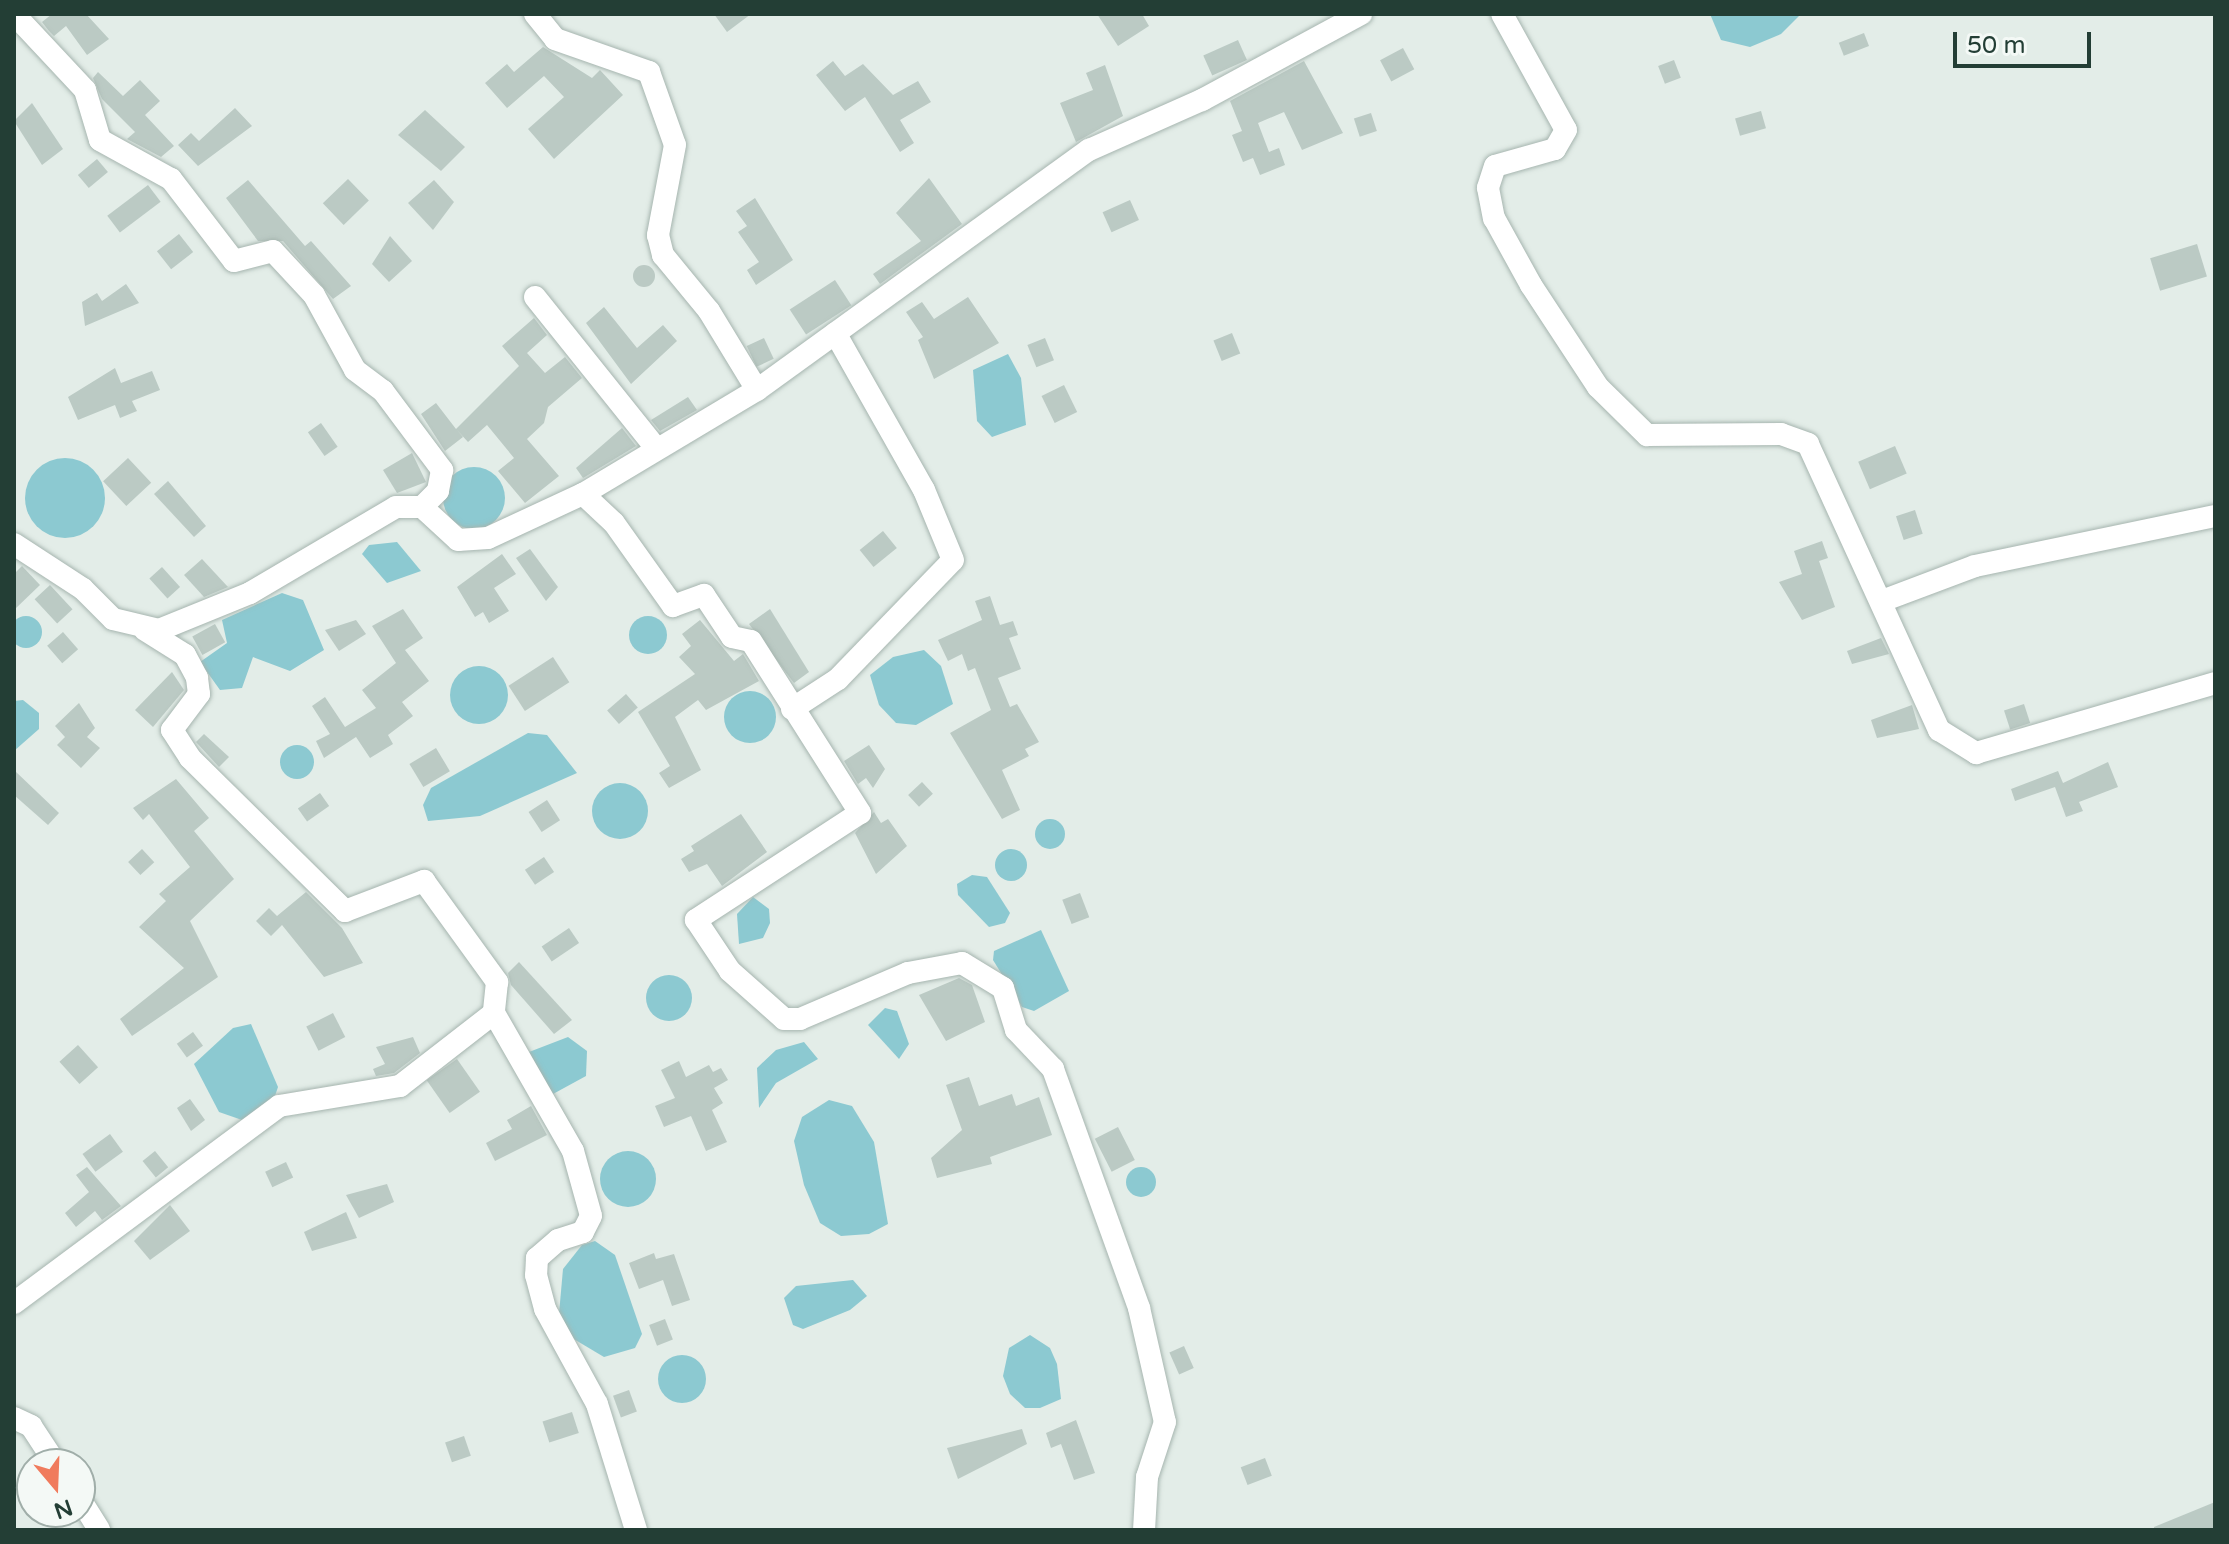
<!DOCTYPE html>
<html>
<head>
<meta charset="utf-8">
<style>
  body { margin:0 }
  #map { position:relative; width:2229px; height:1544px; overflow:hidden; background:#e3ede8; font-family:"Varela Round",sans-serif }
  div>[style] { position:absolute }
  .water>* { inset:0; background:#8cc9d1 }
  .round { border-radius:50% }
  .building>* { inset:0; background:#bbcac4; transform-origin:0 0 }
  .roads { filter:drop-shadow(0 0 2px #a6b5af) drop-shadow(0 0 2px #a6b5af) }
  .minor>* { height:22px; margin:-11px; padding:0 11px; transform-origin:11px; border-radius:11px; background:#fff }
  span { translate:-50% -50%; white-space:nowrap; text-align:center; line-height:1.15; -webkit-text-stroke:6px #f4f9f6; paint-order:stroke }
  .frame { position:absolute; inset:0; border:16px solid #233e35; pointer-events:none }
  .north { position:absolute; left:16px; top:1448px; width:80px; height:80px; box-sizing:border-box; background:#f4f9f6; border:2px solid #a0aea9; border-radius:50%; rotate:161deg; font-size:22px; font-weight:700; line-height:32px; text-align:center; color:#233e35 }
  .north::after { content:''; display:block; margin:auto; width:28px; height:36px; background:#f07b5d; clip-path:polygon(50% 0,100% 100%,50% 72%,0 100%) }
  .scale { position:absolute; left:1953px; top:32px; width:138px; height:36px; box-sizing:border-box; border:4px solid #233e35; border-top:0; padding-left:10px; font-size:24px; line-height:28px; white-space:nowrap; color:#233e35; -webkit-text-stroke:6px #f4f9f6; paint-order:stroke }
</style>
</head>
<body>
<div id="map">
  <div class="water">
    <i style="clip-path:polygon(1710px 14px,1801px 14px,1781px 34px,1750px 47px,1721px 40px)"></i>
    <i style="clip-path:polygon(1008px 354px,1021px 378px,1026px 425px,992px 437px,977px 421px,973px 370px)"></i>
    <i class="round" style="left:25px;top:458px;width:80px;height:80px"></i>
    <i class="round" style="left:443px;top:467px;width:62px;height:62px"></i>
    <i style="clip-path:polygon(397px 542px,421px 571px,387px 583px,362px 554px,369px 545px)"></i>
    <i style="clip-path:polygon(282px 593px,303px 600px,324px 650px,290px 671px,253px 657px,242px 688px,220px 690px,200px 662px,227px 643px,222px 620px)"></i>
    <i class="round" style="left:10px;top:616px;width:32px;height:32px"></i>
    <i class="round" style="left:629px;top:616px;width:38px;height:38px"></i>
    <i style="clip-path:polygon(924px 650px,941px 666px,953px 704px,916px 725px,896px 723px,879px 705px,870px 675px,893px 657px)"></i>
    <i class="round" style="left:450px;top:666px;width:58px;height:58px"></i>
    <i class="round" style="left:724px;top:691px;width:52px;height:52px"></i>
    <i style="clip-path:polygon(23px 700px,39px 713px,39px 729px,14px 751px,14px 701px)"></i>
    <i style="clip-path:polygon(528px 733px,547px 735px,577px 773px,480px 816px,428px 821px,423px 805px,431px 788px)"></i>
    <i class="round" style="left:280px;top:745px;width:34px;height:34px"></i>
    <i class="round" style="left:592px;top:783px;width:56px;height:56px"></i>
    <i class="round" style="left:1035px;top:819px;width:30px;height:30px"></i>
    <i class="round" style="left:995px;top:849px;width:32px;height:32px"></i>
    <i style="clip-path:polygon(972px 875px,987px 877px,1010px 913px,1005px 923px,989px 927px,958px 895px,957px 884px)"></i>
    <i style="clip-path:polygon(753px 897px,769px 909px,770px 923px,763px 938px,739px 944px,737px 914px)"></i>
    <i style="clip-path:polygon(1041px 930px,1069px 991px,1034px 1011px,1022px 1007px,993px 960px,994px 951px)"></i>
    <i class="round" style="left:646px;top:975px;width:46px;height:46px"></i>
    <i style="clip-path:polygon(885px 1008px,897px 1011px,909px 1044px,899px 1059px,868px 1025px)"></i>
    <i style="clip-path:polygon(251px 1024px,278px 1087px,273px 1102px,242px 1120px,219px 1112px,194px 1064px,233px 1028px)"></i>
    <i style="clip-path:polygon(568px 1037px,587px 1051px,586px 1076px,553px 1094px,529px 1052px)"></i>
    <i style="clip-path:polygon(804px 1042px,818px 1059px,776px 1083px,759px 1108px,757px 1068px,776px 1050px)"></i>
    <i style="clip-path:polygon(829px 1100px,852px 1106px,874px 1142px,888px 1224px,869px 1234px,841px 1236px,820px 1223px,804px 1185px,794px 1141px,802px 1117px)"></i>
    <i class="round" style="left:600px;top:1151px;width:56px;height:56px"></i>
    <i class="round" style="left:1126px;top:1167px;width:30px;height:30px"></i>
    <i style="clip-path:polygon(595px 1241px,615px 1255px,642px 1334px,635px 1348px,604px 1357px,567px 1335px,559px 1314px,563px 1269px,582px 1245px)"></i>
    <i style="clip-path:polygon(853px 1280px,867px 1296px,850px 1310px,803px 1329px,793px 1325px,784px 1298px,796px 1286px)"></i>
    <i style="clip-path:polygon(1030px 1335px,1050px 1348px,1057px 1364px,1061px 1399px,1040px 1408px,1025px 1408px,1010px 1394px,1003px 1376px,1009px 1348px)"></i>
    <i class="round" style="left:658px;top:1355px;width:48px;height:48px"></i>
  </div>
  <div class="building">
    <i style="clip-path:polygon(52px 14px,86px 14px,109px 39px,87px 55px,66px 26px,54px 36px,49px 31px,42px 22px)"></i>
    <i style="clip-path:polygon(714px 14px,751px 14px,727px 32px)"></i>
    <i style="clip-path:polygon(1097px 14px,1142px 14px,1149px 26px,1118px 46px)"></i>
    <i style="left:1864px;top:33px;width:14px;height:27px;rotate:69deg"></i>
    <i style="left:1238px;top:40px;width:22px;height:38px;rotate:66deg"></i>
    <i style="clip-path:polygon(543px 47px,592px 78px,600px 70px,623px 95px,554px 159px,528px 129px,564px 97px,544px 76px,507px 108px,485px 83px,507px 64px,514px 72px)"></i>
    <i style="left:1403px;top:48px;width:24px;height:26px;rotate:62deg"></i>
    <i style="left:1674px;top:60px;width:19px;height:17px;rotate:69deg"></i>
    <i style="clip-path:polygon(833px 61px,845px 76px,863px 64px,893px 95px,918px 81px,931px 102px,900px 120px,914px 143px,900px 152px,865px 97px,845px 111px,816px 75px)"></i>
    <i style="clip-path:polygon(1304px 61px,1343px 133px,1302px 150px,1284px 112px,1258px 123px,1269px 152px,1279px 148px,1285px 165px,1260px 175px,1253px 158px,1243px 162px,1232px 135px,1242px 131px,1230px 101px)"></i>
    <i style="clip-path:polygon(1105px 65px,1123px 116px,1076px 142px,1060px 103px,1093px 90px,1086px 73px)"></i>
    <i style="clip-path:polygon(98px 72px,123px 96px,140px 80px,160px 101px,145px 115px,174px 146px,161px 157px,127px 139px,135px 132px,102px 99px,93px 78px)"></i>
    <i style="clip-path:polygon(32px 103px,63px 149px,42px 165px,14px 121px)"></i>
    <i style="clip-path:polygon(235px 108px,252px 126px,198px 166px,178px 145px,191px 133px,199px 141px)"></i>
    <i style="clip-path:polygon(425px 110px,465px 147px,441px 171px,398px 135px)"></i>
    <i style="left:1761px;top:111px;width:18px;height:27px;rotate:74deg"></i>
    <i style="left:1371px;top:113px;width:19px;height:18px;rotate:72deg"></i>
    <i style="left:97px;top:159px;width:17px;height:25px;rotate:50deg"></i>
    <i style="clip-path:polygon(929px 178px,962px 224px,880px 284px,873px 274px,921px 241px,896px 213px)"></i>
    <i style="left:348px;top:179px;width:30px;height:35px;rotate:46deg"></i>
    <i style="clip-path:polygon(248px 180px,305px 246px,311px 241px,351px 286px,333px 299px,283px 241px,258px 241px,226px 198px)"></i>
    <i style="clip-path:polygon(434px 180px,454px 202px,433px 230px,408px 203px)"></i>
    <i style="left:148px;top:185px;width:21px;height:51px;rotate:53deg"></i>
    <i style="clip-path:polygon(755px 198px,793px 260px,756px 285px,747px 270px,759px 262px,738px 232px,747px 226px,736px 211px)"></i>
    <i style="left:1130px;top:200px;width:22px;height:30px;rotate:66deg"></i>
    <i style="left:179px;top:234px;width:23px;height:28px;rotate:52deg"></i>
    <i style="clip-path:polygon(390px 236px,412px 261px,389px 282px,372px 264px)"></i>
    <i style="left:2197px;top:244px;width:34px;height:49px;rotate:73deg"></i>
    <i class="round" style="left:633px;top:265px;width:22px;height:22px"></i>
    <i style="left:835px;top:280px;width:30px;height:54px;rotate:57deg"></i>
    <i style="clip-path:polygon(126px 284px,139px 303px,85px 326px,82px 302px,97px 293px,102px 301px)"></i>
    <i style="clip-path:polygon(968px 297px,999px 343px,934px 379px,918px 340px,923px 337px,906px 312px,922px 302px,934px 319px)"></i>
    <i style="clip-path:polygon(604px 307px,637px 348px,663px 325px,677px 341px,631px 384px,586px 323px)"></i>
    <i style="clip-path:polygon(534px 318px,547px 335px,527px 353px,545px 373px,565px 357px,582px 378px,548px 407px,544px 423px,527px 439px,559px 476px,525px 503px,498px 471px,514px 458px,487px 425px,468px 442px,457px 430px,463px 437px,445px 451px,421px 414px,436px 403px,456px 429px,519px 366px,502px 346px)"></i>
    <i style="left:1232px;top:333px;width:22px;height:20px;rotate:68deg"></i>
    <i style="left:764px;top:338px;width:23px;height:19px;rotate:65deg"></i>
    <i style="left:1045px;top:338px;width:24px;height:19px;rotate:68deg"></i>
    <i style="clip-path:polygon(115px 368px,121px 383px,152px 371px,160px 390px,132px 401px,137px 411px,120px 418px,115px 405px,78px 420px,68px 397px)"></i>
    <i style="left:1064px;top:385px;width:30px;height:25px;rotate:64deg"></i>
    <i style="clip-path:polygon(688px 397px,697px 410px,660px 431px,651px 420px)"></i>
    <i style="left:321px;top:423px;width:29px;height:16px;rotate:55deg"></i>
    <i style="clip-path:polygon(622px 428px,636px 446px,583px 478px,576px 468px)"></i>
    <i style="left:1895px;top:446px;width:30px;height:40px;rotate:67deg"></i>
    <i style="clip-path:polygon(412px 453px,426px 482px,397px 493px,383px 470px)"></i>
    <i style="left:128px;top:458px;width:34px;height:34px;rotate:47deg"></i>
    <i style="clip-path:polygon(168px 481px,206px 526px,194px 537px,154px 494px)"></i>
    <i style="left:1915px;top:510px;width:25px;height:20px;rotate:72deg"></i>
    <i style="left:883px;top:531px;width:22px;height:30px;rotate:51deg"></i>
    <i style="clip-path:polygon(1822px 541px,1828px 558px,1819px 561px,1835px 607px,1802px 620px,1779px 582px,1802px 574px,1794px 551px)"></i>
    <i style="clip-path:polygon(530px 549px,558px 587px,546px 601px,516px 558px)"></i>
    <i style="clip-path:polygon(502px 554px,516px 574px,494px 588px,509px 611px,489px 623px,483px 612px,475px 617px,457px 587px)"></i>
    <i style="clip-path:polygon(202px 559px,228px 587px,204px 597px,184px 575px)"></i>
    <i style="clip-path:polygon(22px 566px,40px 585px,14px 610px,14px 574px)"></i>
    <i style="left:162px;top:567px;width:27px;height:17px;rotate:48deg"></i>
    <i style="left:50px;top:585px;width:33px;height:21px;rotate:47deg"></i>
    <i style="clip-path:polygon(990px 596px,1000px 625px,1013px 621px,1018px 635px,1009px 638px,1021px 669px,998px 678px,1010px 707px,1017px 704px,1039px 742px,1025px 749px,1029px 756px,1002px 770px,1020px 810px,1002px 819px,950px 733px,991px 710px,975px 668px,968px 671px,962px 654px,948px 661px,938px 640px,982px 620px,975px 601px)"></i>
    <i style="clip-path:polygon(403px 609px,423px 638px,405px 650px,429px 681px,402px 702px,413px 716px,388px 735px,393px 744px,370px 758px,356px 737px,324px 758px,316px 741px,330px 734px,312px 706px,325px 697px,345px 727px,376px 708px,362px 690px,396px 663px,372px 626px)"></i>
    <i style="clip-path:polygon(770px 609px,809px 672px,794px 683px,749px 624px)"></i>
    <i style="clip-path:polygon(356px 620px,366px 634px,339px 651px,325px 630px)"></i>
    <i style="clip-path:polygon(700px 620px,734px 661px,743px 654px,759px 681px,706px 710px,698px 700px,675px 717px,701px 770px,669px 788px,659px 773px,670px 766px,638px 712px,695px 674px,679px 657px,691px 646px,682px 634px)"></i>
    <i style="left:215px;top:624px;width:21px;height:26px;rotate:61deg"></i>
    <i style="left:63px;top:632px;width:23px;height:21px;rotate:49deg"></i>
    <i style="clip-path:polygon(1881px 638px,1889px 654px,1852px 664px,1847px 651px)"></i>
    <i style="left:553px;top:657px;width:30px;height:53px;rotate:57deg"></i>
    <i style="clip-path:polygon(172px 672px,184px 690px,153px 727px,135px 710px)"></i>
    <i style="left:626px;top:694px;width:18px;height:25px;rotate:49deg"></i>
    <i style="clip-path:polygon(79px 703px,95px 728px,87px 737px,100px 748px,81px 768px,57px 745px,65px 737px,55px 726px)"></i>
    <i style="left:2024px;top:704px;width:20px;height:21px;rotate:72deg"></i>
    <i style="clip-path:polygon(1912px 705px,1919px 729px,1877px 738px,1871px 720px)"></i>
    <i style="clip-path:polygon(204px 734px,229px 757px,219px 767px,196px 742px)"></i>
    <i style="clip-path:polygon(869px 745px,885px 769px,873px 788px,866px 778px,858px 784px,844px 761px)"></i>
    <i style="left:436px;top:748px;width:27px;height:31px;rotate:59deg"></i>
    <i style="clip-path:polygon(2108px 762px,2118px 787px,2079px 802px,2083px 811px,2066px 817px,2055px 787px,2015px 801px,2011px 789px,2058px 771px,2063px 783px)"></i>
    <i style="clip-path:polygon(14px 770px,59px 813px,48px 825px,14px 795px)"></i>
    <i style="clip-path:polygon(176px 779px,209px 818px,194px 831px,234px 879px,190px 921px,218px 977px,132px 1036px,120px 1019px,184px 968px,139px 927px,166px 901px,159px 894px,190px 867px,149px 814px,143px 820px,133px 808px)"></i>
    <i style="left:922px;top:782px;width:16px;height:19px;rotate:47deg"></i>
    <i style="left:320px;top:793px;width:16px;height:27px;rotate:55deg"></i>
    <i style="left:547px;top:800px;width:24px;height:22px;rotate:57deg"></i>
    <i style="clip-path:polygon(874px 812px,881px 823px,888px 819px,907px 846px,876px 874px,855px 833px)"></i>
    <i style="clip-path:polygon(741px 814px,767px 852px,722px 886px,707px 864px,689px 872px,681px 859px,694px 851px,691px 846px)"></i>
    <i style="left:142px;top:849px;width:18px;height:19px;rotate:47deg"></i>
    <i style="left:544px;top:857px;width:18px;height:23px;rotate:56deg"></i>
    <i style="clip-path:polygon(306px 892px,342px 928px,363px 963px,324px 977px,282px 925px,271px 936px,256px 921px,269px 908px,277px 916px)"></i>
    <i style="left:1080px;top:893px;width:26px;height:19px;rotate:69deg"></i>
    <i style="left:569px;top:928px;width:18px;height:33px;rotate:56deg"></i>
    <i style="clip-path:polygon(519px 962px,572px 1020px,554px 1034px,511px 985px,508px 973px)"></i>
    <i style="clip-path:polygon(959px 978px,972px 985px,985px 1022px,946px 1041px,919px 995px)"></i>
    <i style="left:333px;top:1013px;width:27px;height:30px;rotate:63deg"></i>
    <i style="left:193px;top:1032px;width:17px;height:20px;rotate:54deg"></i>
    <i style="clip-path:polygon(413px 1037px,420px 1053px,394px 1073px,376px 1076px,373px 1069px,385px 1064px,376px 1047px)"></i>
    <i style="left:78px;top:1045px;width:30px;height:25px;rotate:48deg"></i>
    <i style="left:457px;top:1059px;width:40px;height:37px;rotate:55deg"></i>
    <i style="clip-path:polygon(679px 1061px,686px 1077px,709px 1065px,713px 1072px,721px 1068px,728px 1080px,714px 1088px,723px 1103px,712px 1110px,727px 1142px,706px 1151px,691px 1116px,664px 1127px,655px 1106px,675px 1098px,661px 1070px)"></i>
    <i style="clip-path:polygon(969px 1077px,979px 1106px,1012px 1094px,1016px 1106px,1039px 1097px,1052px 1135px,990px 1157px,992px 1164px,937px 1178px,931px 1158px,962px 1130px,946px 1085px)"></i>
    <i style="clip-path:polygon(190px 1099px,205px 1120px,191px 1131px,177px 1108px)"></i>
    <i style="clip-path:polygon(531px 1106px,547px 1135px,495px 1161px,486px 1143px,512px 1129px,507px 1120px)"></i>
    <i style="left:1118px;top:1127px;width:37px;height:26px;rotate:63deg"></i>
    <i style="left:110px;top:1134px;width:22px;height:34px;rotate:54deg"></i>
    <i style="left:155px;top:1151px;width:21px;height:16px;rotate:51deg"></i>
    <i style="left:286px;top:1162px;width:17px;height:23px;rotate:65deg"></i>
    <i style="clip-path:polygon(87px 1167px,121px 1206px,102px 1220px,95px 1211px,76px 1227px,65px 1213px,89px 1192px,76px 1175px)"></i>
    <i style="clip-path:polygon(387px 1184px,394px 1202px,359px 1218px,346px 1195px)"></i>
    <i style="clip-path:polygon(170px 1205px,190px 1231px,150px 1260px,134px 1241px)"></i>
    <i style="clip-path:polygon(346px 1212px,357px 1238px,312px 1251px,304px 1232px)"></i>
    <i style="clip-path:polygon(654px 1253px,656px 1259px,674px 1254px,690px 1300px,672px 1306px,663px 1280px,639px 1289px,629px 1263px)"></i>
    <i style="left:665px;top:1319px;width:22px;height:17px;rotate:69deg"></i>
    <i style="left:1184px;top:1346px;width:24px;height:16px;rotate:66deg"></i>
    <i style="left:629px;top:1390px;width:23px;height:17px;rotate:70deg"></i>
    <i style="left:572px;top:1412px;width:22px;height:31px;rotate:72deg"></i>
    <i style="clip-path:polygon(1076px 1420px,1095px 1473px,1074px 1480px,1061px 1444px,1051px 1448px,1046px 1433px)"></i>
    <i style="clip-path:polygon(1022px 1429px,1027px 1444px,958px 1479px,947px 1448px)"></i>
    <i style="left:464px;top:1436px;width:21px;height:20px;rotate:71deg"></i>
    <i style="left:1265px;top:1458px;width:19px;height:26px;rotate:69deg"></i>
    <i style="clip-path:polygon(2215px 1502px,2215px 1530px,2154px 1530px,2154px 1527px)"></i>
  </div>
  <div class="roads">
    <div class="minor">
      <i style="left:14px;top:14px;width:104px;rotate:46.9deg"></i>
      <i style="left:85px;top:90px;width:52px;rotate:73.3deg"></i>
      <i style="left:100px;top:140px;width:81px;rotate:28.8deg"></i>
      <i style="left:171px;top:179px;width:103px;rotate:52.5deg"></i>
      <i style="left:234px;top:261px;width:40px;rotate:-14.4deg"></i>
      <i style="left:273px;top:251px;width:60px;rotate:47deg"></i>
      <i style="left:314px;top:295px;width:85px;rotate:61.3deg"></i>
      <i style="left:355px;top:370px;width:35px;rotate:37deg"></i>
      <i style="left:383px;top:391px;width:99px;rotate:53.2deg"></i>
      <i style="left:442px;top:470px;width:21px;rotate:101deg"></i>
      <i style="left:438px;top:491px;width:23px;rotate:135deg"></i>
      <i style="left:535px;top:14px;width:32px;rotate:51deg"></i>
      <i style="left:555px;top:39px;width:100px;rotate:19.3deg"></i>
      <i style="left:649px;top:72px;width:77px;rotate:70.4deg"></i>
      <i style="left:675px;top:145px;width:92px;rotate:100.7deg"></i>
      <i style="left:658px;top:235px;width:21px;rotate:76deg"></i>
      <i style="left:663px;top:255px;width:72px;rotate:50.6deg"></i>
      <i style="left:709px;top:311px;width:92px;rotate:58.7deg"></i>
      <i style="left:1502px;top:14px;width:132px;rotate:61.1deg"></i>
      <i style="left:1566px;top:130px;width:22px;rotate:120deg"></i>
      <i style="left:1555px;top:149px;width:62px;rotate:164.2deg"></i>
      <i style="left:1495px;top:166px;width:23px;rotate:108deg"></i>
      <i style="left:1488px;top:188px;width:31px;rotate:79deg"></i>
      <i style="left:1494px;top:218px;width:77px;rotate:61.1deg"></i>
      <i style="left:1531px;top:285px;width:122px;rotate:56.7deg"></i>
      <i style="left:1598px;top:387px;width:69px;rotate:44.4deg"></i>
      <i style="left:1647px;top:435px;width:134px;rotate:-0.4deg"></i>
      <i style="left:1781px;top:434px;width:29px;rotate:20deg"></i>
      <i style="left:1808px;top:444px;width:315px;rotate:65.4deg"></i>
      <i style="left:1939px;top:730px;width:44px;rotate:31.9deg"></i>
      <i style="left:1976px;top:753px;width:249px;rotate:-16.3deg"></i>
      <i style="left:535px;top:297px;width:192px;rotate:51.3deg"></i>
      <i style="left:583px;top:494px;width:42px;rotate:43.1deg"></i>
      <i style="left:614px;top:523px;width:102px;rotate:54.6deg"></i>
      <i style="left:673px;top:606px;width:33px;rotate:-20deg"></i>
      <i style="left:704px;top:595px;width:50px;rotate:56.3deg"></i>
      <i style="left:732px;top:637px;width:19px;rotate:12deg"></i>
      <i style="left:751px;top:641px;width:204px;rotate:57.6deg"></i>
      <i style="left:860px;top:813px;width:196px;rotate:146.9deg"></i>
      <i style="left:696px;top:920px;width:61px;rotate:56.3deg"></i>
      <i style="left:730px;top:971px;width:72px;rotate:41.6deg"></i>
      <i style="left:784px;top:1019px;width:16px"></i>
      <i style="left:800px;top:1019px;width:117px;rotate:-23.1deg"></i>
      <i style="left:908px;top:973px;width:55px;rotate:-10.5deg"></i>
      <i style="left:962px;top:963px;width:48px;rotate:31.4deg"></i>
      <i style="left:1003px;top:988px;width:44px;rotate:72.8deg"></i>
      <i style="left:1016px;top:1030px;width:54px;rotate:46.5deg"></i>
      <i style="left:1053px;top:1069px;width:254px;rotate:70.2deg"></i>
      <i style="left:1139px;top:1308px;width:117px;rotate:77.2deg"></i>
      <i style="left:1165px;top:1422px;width:58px;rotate:108.1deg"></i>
      <i style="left:1147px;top:1477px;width:53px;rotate:93.2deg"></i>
      <i style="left:14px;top:544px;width:82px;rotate:33.1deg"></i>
      <i style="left:83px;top:589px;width:42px;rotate:45deg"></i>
      <i style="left:113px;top:619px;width:47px;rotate:13.4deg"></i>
      <i style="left:159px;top:630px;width:98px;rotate:-22.1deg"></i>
      <i style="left:250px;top:593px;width:169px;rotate:-30.5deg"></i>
      <i style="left:396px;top:507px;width:26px"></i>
      <i style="left:422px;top:507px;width:49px;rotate:42.5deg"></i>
      <i style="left:458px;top:540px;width:30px;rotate:-4deg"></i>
      <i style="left:488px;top:538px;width:105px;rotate:-24.9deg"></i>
      <i style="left:583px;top:494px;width:203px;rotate:-30.9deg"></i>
      <i style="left:757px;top:390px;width:410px;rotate:-35.9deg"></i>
      <i style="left:1089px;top:150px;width:124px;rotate:-23.9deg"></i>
      <i style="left:1202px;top:100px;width:181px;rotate:-28.4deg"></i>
      <i style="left:1882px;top:601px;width:99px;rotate:-20.6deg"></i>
      <i style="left:1975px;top:566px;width:245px;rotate:-11.8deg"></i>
      <i style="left:145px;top:630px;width:47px;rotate:32deg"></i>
      <i style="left:185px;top:655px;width:26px;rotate:62deg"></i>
      <i style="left:197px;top:678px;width:16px;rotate:83deg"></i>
      <i style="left:199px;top:694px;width:45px;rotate:126.9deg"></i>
      <i style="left:172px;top:730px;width:33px;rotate:57deg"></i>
      <i style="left:190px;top:758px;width:218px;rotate:44.6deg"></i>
      <i style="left:345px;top:911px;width:85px;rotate:-20.8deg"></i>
      <i style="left:424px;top:881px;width:125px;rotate:54.1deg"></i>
      <i style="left:497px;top:982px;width:31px;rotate:96deg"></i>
      <i style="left:494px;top:1013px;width:159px;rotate:60.2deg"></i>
      <i style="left:573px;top:1151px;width:67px;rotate:74.5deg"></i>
      <i style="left:591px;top:1216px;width:18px;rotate:117deg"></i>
      <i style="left:583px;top:1232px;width:26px;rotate:162deg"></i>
      <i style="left:558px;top:1240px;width:28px;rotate:139deg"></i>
      <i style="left:537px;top:1258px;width:17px;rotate:93deg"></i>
      <i style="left:536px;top:1275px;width:35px;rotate:75deg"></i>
      <i style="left:545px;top:1309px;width:108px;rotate:61.3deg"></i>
      <i style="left:597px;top:1404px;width:132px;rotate:72.8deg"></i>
      <i style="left:792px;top:709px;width:55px;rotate:-33.1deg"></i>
      <i style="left:838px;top:679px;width:165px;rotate:-46deg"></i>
      <i style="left:953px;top:560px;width:76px;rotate:-112.5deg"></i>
      <i style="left:924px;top:490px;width:180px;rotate:-119.5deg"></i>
      <i style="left:14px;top:1303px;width:330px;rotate:-36.6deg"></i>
      <i style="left:279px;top:1106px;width:123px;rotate:-9.4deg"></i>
      <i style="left:400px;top:1086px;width:119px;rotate:-37.8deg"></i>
      <i style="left:14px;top:1418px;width:19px;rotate:25deg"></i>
      <i style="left:31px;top:1426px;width:45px;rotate:56.7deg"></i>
      <i style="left:80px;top:1499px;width:36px;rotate:58deg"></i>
    </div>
  </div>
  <div class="frame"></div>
  <div class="north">N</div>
  <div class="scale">50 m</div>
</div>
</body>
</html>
